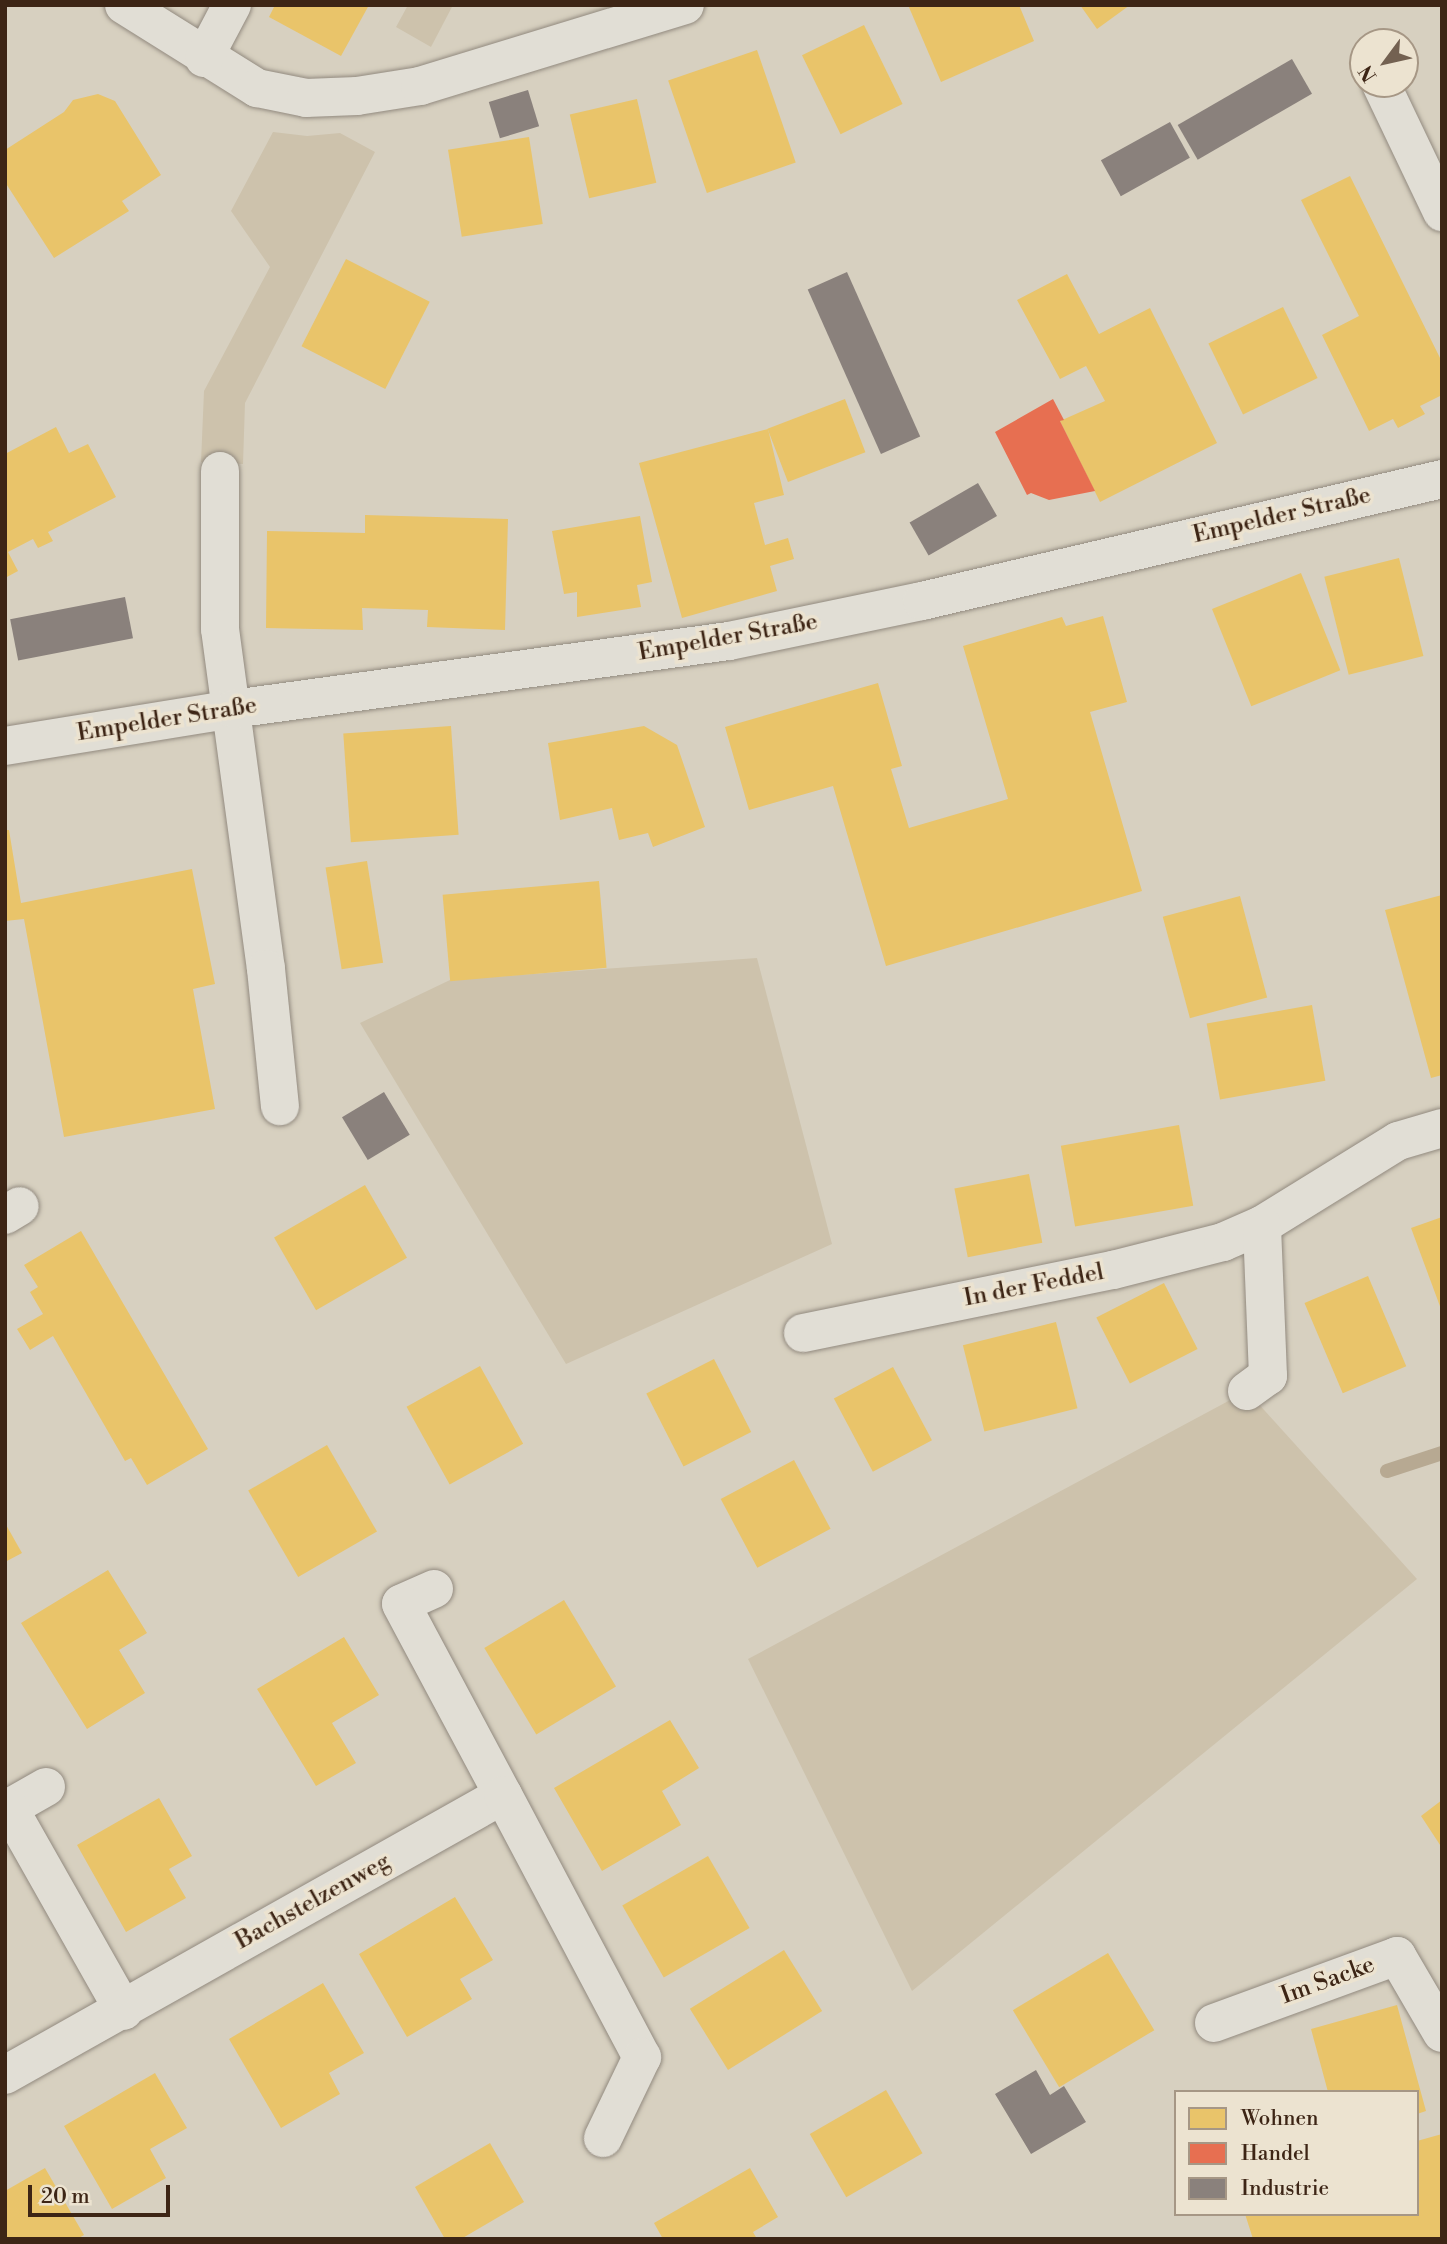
<!DOCTYPE html>
<html>
<head>
<meta charset="utf-8">
<style>
  body { margin:0 }
  #map { position:relative; width:1447px; height:2244px; overflow:hidden; background:#d7d0c0; font-family:"Libre Bodoni",serif }
  div>[style] { position:absolute }
  .green>* { inset:0; background:#cdc2ac }
  .homes>* { inset:0; background:#e9c46a; transform-origin:0 0 }
  .shops>* { inset:0; background:#e76f51 }
  .industry>* { inset:0; background:#8a817c; transform-origin:0 0 }
  .stream>* { height:14px; margin:-7px; padding:0 7px; transform-origin:7px; border-radius:7px; background:#b7a992 }
  .roads { filter:drop-shadow(0 0 2px #928a7f) drop-shadow(0 0 2px #928a7f) }
  .minor>* { height:38px; margin:-19px; padding:0 19px; transform-origin:19px; border-radius:19px; background:#e1ded5 }
  span { translate:-50% -50%; white-space:nowrap; text-align:center; line-height:1.15; -webkit-text-stroke:7px #ece3d0; paint-order:stroke }
  .street-label { font-size:24px; color:#3d2515 }
  .frame { position:absolute; inset:0; border:7px solid #3d2515; pointer-events:none }
  .legend { position:absolute; left:1174px; top:2090px; width:245px; height:126px; box-sizing:border-box; background:#ece3d0; border:2px solid #a69785; margin:0; padding:9px 12px; list-style:none; font-size:21px; color:#3d2515 }
  .legend li { display:flex; align-items:center; gap:14px; height:35px }
  .legend b { width:35px; border:2px solid #a69785 }
  .north { position:absolute; left:1349px; top:28px; width:70px; height:70px; box-sizing:border-box; background:#ece3d0; border:2px solid #a69785; border-radius:50%; rotate:237deg; font-size:19px; font-weight:700; line-height:28px; text-align:center; color:#3d2515 }
  .north::after { content:''; display:block; margin:auto; width:24px; height:32px; background:#736151; clip-path:polygon(50% 0,100% 100%,50% 72%,0 100%) }
  .scale { position:absolute; left:28px; top:2185px; width:142px; height:32px; box-sizing:border-box; border:4px solid #3d2515; border-top:0; padding-left:9px; font-size:21px; line-height:24px; white-space:nowrap; color:#3d2515; -webkit-text-stroke:5px #ece3d0; paint-order:stroke }
</style>
</head>
<body>
<div id="map">
  <div class="green">
    <i style="clip-path:polygon(408px 5px,453px 5px,431px 47px,396px 27px)"></i>
    <i style="clip-path:polygon(273px 132px,307px 136px,340px 133px,375px 152px,245px 403px,243px 464px,201px 462px,204px 391px,270px 267px,231px 211px)"></i>
    <i style="clip-path:polygon(757px 958px,832px 1244px,566px 1364px,360px 1023px,450px 980px)"></i>
    <i style="clip-path:polygon(1247px 1391px,1417px 1579px,912px 1991px,748px 1659px)"></i>
  </div>
  <div class="homes">
    <i style="clip-path:polygon(275px 5px,369px 5px,341px 56px,269px 17px)"></i>
    <i style="clip-path:polygon(908px 5px,1019px 5px,1034px 41px,941px 82px)"></i>
    <i style="clip-path:polygon(1080px 5px,1130px 5px,1097px 29px)"></i>
    <i style="left:864px;top:25px;width:88px;height:69px;rotate:64deg"></i>
    <i style="left:757px;top:50px;width:119px;height:94px;rotate:71deg"></i>
    <i style="clip-path:polygon(98px 94px,115px 101px,161px 175px,122px 201px,129px 211px,54px 258px,5px 182px,5px 150px,64px 112px,73px 100px)"></i>
    <i style="left:637px;top:99px;width:86px;height:69px;rotate:77deg"></i>
    <i style="left:529px;top:137px;width:88px;height:82px;rotate:81deg"></i>
    <i style="clip-path:polygon(1350px 176px,1442px 362px,1442px 395px,1420px 406px,1425px 414px,1398px 428px,1393px 419px,1369px 431px,1322px 335px,1359px 316px,1301px 200px)"></i>
    <i style="left:346px;top:259px;width:94px;height:98px;rotate:27deg"></i>
    <i style="clip-path:polygon(1067px 274px,1099px 334px,1150px 308px,1217px 443px,1100px 502px,1060px 421px,1105px 401px,1086px 366px,1060px 379px,1017px 300px)"></i>
    <i style="left:1283px;top:307px;width:79px;height:83px;rotate:64deg"></i>
    <i style="left:845px;top:399px;width:57px;height:83px;rotate:69deg"></i>
    <i style="clip-path:polygon(56px 427px,69px 453px,88px 444px,116px 497px,48px 532px,53px 541px,38px 548px,33px 539px,8px 552px,18px 571px,5px 578px,5px 454px)"></i>
    <i style="clip-path:polygon(768px 429px,784px 495px,754px 503px,765px 545px,788px 538px,794px 559px,770px 566px,777px 591px,682px 618px,639px 463px)"></i>
    <i style="clip-path:polygon(365px 515px,508px 519px,505px 630px,427px 627px,428px 610px,362px 608px,363px 630px,266px 628px,267px 531px,365px 533px)"></i>
    <i style="clip-path:polygon(640px 516px,652px 582px,637px 585px,641px 607px,577px 617px,577px 592px,564px 594px,552px 531px)"></i>
    <i style="left:1399px;top:558px;width:101px;height:77px;rotate:76deg"></i>
    <i style="left:1301px;top:573px;width:105px;height:96px;rotate:68deg"></i>
    <i style="clip-path:polygon(1103px 616px,1127px 702px,1090px 712px,1142px 891px,886px 966px,833px 786px,749px 810px,725px 727px,878px 683px,902px 766px,891px 769px,909px 828px,1008px 799px,963px 646px,1062px 617px,1066px 626px)"></i>
    <i style="left:451px;top:726px;width:109px;height:108px;rotate:86deg"></i>
    <i style="clip-path:polygon(644px 726px,677px 745px,705px 827px,653px 847px,648px 833px,619px 840px,612px 808px,560px 820px,548px 743px)"></i>
    <i style="clip-path:polygon(5px 830px,9px 830px,21px 903px,192px 869px,215px 984px,193px 989px,215px 1109px,64px 1137px,24px 919px,5px 921px)"></i>
    <i style="left:367px;top:861px;width:103px;height:42px;rotate:81deg"></i>
    <i style="left:599px;top:881px;width:87px;height:157px;rotate:85deg"></i>
    <i style="clip-path:polygon(1442px 895px,1442px 1075px,1431px 1078px,1385px 910px)"></i>
    <i style="left:1240px;top:896px;width:105px;height:80px;rotate:75deg"></i>
    <i style="left:1312px;top:1005px;width:77px;height:107px;rotate:80deg"></i>
    <i style="left:1179px;top:1125px;width:82px;height:120px;rotate:80deg"></i>
    <i style="left:1029px;top:1174px;width:70px;height:76px;rotate:79deg"></i>
    <i style="left:365px;top:1185px;width:84px;height:105px;rotate:60deg"></i>
    <i style="clip-path:polygon(1442px 1217px,1442px 1309px,1441px 1309px,1411px 1228px)"></i>
    <i style="clip-path:polygon(81px 1231px,208px 1449px,147px 1485px,131px 1458px,125px 1461px,53px 1336px,30px 1350px,17px 1329px,43px 1314px,30px 1292px,38px 1287px,24px 1265px)"></i>
    <i style="left:1368px;top:1276px;width:98px;height:69px;rotate:67deg"></i>
    <i style="left:1164px;top:1283px;width:74px;height:76px;rotate:63deg"></i>
    <i style="left:1056px;top:1322px;width:89px;height:96px;rotate:76deg"></i>
    <i style="left:714px;top:1359px;width:82px;height:76px;rotate:63deg"></i>
    <i style="left:480px;top:1366px;width:89px;height:84px;rotate:61deg"></i>
    <i style="left:893px;top:1367px;width:83px;height:67px;rotate:62deg"></i>
    <i style="left:327px;top:1445px;width:100px;height:91px;rotate:60deg"></i>
    <i style="left:794px;top:1460px;width:78px;height:83px;rotate:62deg"></i>
    <i style="clip-path:polygon(5px 1523px,22px 1553px,5px 1562px)"></i>
    <i style="clip-path:polygon(108px 1570px,147px 1633px,119px 1650px,145px 1693px,87px 1729px,21px 1623px)"></i>
    <i style="left:564px;top:1600px;width:101px;height:93px;rotate:59deg"></i>
    <i style="clip-path:polygon(344px 1637px,379px 1695px,332px 1723px,356px 1763px,316px 1786px,257px 1689px)"></i>
    <i style="clip-path:polygon(670px 1720px,699px 1768px,662px 1791px,681px 1825px,602px 1871px,554px 1788px)"></i>
    <i style="clip-path:polygon(159px 1798px,192px 1856px,169px 1869px,186px 1898px,126px 1932px,77px 1845px)"></i>
    <i style="clip-path:polygon(1442px 1800px,1442px 1848px,1421px 1816px)"></i>
    <i style="left:708px;top:1856px;width:83px;height:99px;rotate:60deg"></i>
    <i style="clip-path:polygon(455px 1897px,493px 1960px,460px 1979px,472px 1999px,407px 2037px,359px 1954px)"></i>
    <i style="left:784px;top:1950px;width:72px;height:111px;rotate:58deg"></i>
    <i style="left:1108px;top:1953px;width:90px;height:111px;rotate:59deg"></i>
    <i style="clip-path:polygon(323px 1983px,364px 2053px,329px 2073px,340px 2094px,281px 2128px,229px 2039px)"></i>
    <i style="clip-path:polygon(1397px 2005px,1426px 2111px,1417px 2114px,1417px 2092px,1328px 2092px,1311px 2029px)"></i>
    <i style="clip-path:polygon(155px 2073px,187px 2128px,150px 2149px,166px 2178px,112px 2209px,64px 2126px)"></i>
    <i style="left:886px;top:2090px;width:73px;height:88px;rotate:60deg"></i>
    <i style="clip-path:polygon(1442px 2134px,1442px 2239px,1253px 2239px,1245px 2214px,1417px 2214px,1417px 2141px)"></i>
    <i style="clip-path:polygon(490px 2143px,524px 2202px,461px 2239px,445px 2239px,415px 2187px)"></i>
    <i style="clip-path:polygon(45px 2168px,84px 2235px,77px 2239px,5px 2239px,5px 2191px)"></i>
    <i style="clip-path:polygon(750px 2168px,778px 2217px,753px 2232px,757px 2239px,663px 2239px,654px 2223px)"></i>
  </div>
  <div class="shops">
    <i style="clip-path:polygon(1053px 399px,1064px 420px,1060px 421px,1095px 491px,1049px 500px,1031px 493px,1027px 495px,995px 432px)"></i>
  </div>
  <div class="industry">
    <i style="left:1292px;top:59px;width:40px;height:132px;rotate:60deg"></i>
    <i style="left:528px;top:90px;width:38px;height:41px;rotate:73deg"></i>
    <i style="left:1170px;top:122px;width:41px;height:79px;rotate:61deg"></i>
    <i style="left:847px;top:272px;width:180px;height:43px;rotate:66deg"></i>
    <i style="left:978px;top:483px;width:38px;height:79px;rotate:60deg"></i>
    <i style="left:125px;top:597px;width:42px;height:117px;rotate:79deg"></i>
    <i style="left:384px;top:1092px;width:50px;height:49px;rotate:59deg"></i>
    <i style="clip-path:polygon(1036px 2070px,1050px 2095px,1064px 2086px,1086px 2122px,1031px 2154px,995px 2094px)"></i>
  </div>
  <div class="stream">
    <i style="left:1387px;top:1471px;width:58px;rotate:-18.1deg"></i>
  </div>
  <div class="roads">
    <div class="minor">
      <i style="left:124px;top:5px;width:157px;rotate:32deg"></i>
      <i style="left:257px;top:88px;width:50px;rotate:11.5deg"></i>
      <i style="left:306px;top:98px;width:51px;rotate:-2.2deg"></i>
      <i style="left:357px;top:96px;width:64px;rotate:-9deg"></i>
      <i style="left:420px;top:86px;width:277px;rotate:-17deg"></i>
      <i style="left:204px;top:58px;width:60px;rotate:-62.2deg"></i>
      <i style="left:1381px;top:84px;width:142px;rotate:64.5deg"></i>
      <i style="left:220px;top:471px;width:158px;rotate:90deg"></i>
      <i style="left:220px;top:629px;width:343px;rotate:82.3deg"></i>
      <i style="left:266px;top:969px;width:138px;rotate:84.2deg"></i>
      <i style="left:5px;top:746px;width:231px;rotate:-9.2deg"></i>
      <i style="left:233px;top:709px;width:501px;rotate:-7.81deg"></i>
      <i style="left:729px;top:641px;width:197px;rotate:-11.7deg"></i>
      <i style="left:922px;top:601px;width:534px;rotate:-13.2deg"></i>
      <i style="left:5px;top:1215px;width:17px;rotate:-31deg"></i>
      <i style="left:803px;top:1333px;width:316px;rotate:-11.5deg"></i>
      <i style="left:1113px;top:1270px;width:114px;rotate:-14.3deg"></i>
      <i style="left:1223px;top:1242px;width:43px;rotate:-23.6deg"></i>
      <i style="left:1262px;top:1225px;width:160px;rotate:-31.7deg"></i>
      <i style="left:1398px;top:1141px;width:46px;rotate:-16.5deg"></i>
      <i style="left:1247px;top:1391px;width:26px;rotate:-36deg"></i>
      <i style="left:1268px;top:1376px;width:151px;rotate:-92.3deg"></i>
      <i style="left:434px;top:1589px;width:36px;rotate:156deg"></i>
      <i style="left:401px;top:1604px;width:217px;rotate:61.9deg"></i>
      <i style="left:46px;top:1787px;width:43px;rotate:150.4deg"></i>
      <i style="left:9px;top:1808px;width:233px;rotate:60.5deg"></i>
      <i style="left:1214px;top:2023px;width:195px;rotate:-20.1deg"></i>
      <i style="left:1397px;top:1956px;width:89px;rotate:59.7deg"></i>
      <i style="left:5px;top:2075px;width:571px;rotate:-29.35deg"></i>
      <i style="left:503px;top:1795px;width:297px;rotate:62.1deg"></i>
      <i style="left:642px;top:2057px;width:90px;rotate:115.7deg"></i>
    </div>
  </div>
  <div class="street-label">
    <span style="left:1282px;top:516px;rotate:-13deg">Empelder Straße</span>
    <span style="left:728px;top:638px;rotate:-10deg">Empelder Straße</span>
    <span style="left:167px;top:720px;rotate:-9deg">Empelder Straße</span>
    <span style="left:1034px;top:1286px;rotate:-11deg">In der Feddel</span>
    <span style="left:313px;top:1902px;rotate:-29deg">Bachstelzenweg</span>
    <span style="left:1328px;top:1981px;rotate:-20deg">Im Sacke</span>
  </div>
  <div class="frame"></div>
  <ul class="legend">
  <li><b style="height:19px;background:#e9c46a"></b>Wohnen</li>
  <li><b style="height:19px;background:#e76f51"></b>Handel</li>
  <li><b style="height:19px;background:#8a817c"></b>Industrie</li>
  </ul>
  <div class="north">N</div>
  <div class="scale">20 m</div>
</div>
</body>
</html>
